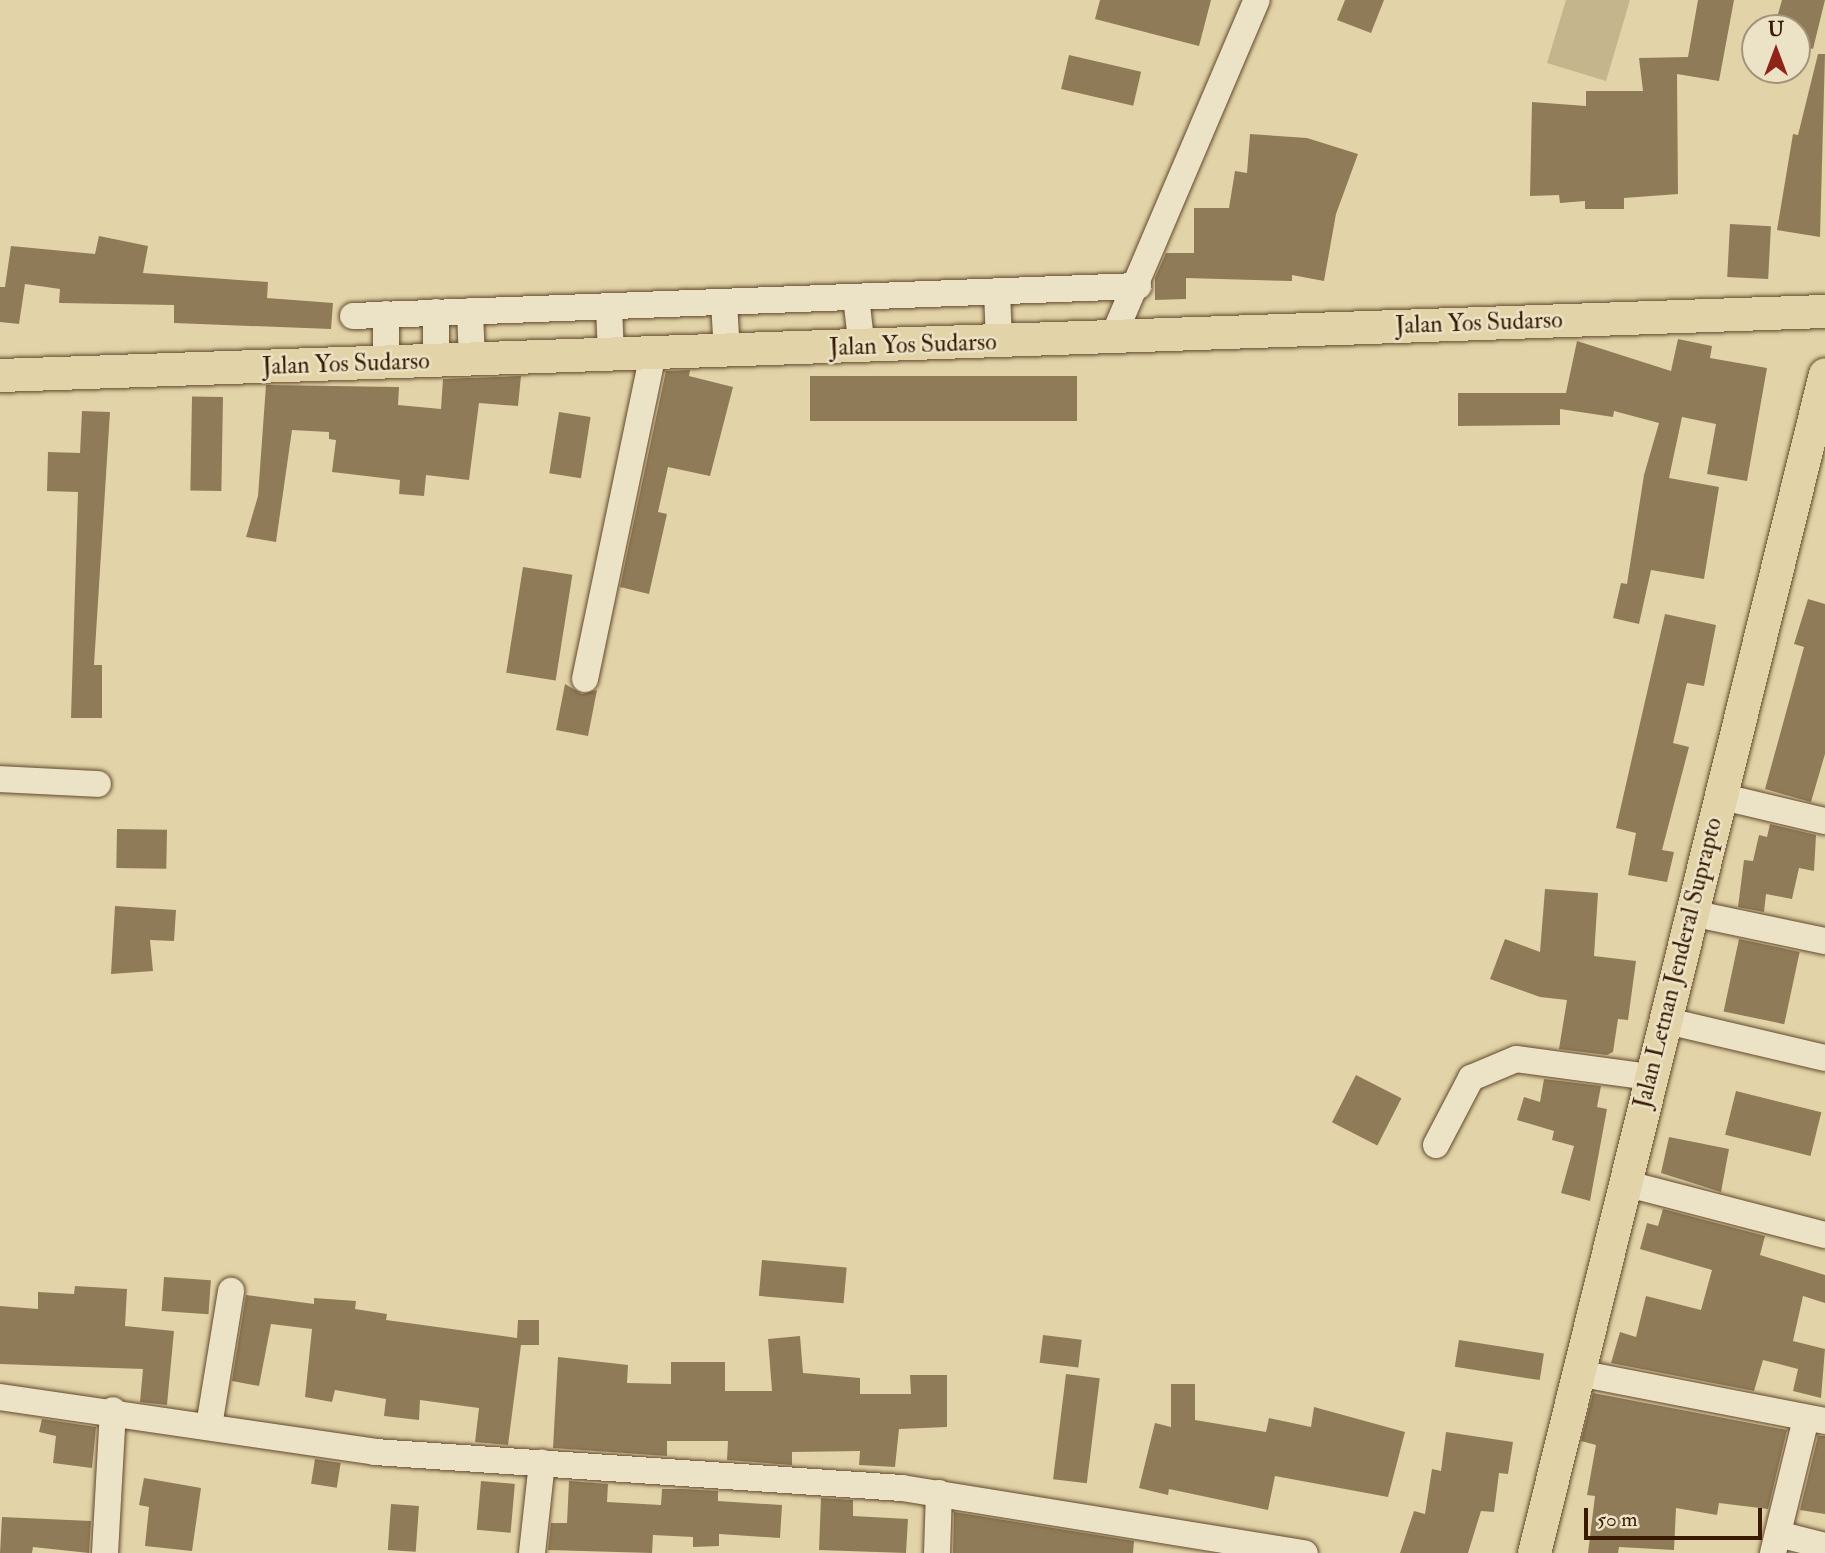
<!DOCTYPE html>
<html>
<head>
<meta charset="utf-8">
<style>
  body { margin:0 }
  #map { position:relative; width:1825px; height:1553px; overflow:hidden; background:#e2d4a8; font-family:"IM FELL Double Pica",serif }
  div>[style] { position:absolute }
  .green>* { inset:0; background:#c5b58c }
  .building>* { inset:0; background:#907b58; transform-origin:0 0 }
  .roads { filter:drop-shadow(0 0 2px #62492c) drop-shadow(0 0 2px #62492c) }
  .minor>* { height:26px; margin:-13px; padding:0 13px; transform-origin:13px; border-radius:13px; background:#ece3c6 }
  .major>* { height:33px; margin:-16.5px; padding:0 16.5px; transform-origin:16.5px; border-radius:16.5px; background:#e2d4a8 }
  span { translate:-50% -50%; white-space:nowrap; text-align:center; line-height:1.15; -webkit-text-stroke:5px #ece3c6; paint-order:stroke }
  .street-label { font-size:24px; color:#381b02 }
  .north { position:absolute; left:1741px; top:14px; width:70px; height:70px; box-sizing:border-box; background:#ece3c6; border:2px solid #a49378; border-radius:50%; rotate:0deg; font-size:19px; font-weight:700; line-height:28px; text-align:center; color:#381b02 }
  .north::after { content:''; display:block; margin:auto; width:24px; height:32px; background:#8f2418; clip-path:polygon(50% 0,100% 100%,50% 72%,0 100%) }
  .scale { position:absolute; left:1584px; top:1508px; width:178px; height:32px; box-sizing:border-box; border:4px solid #381b02; border-top:0; padding-left:9px; font-size:21px; line-height:24px; white-space:nowrap; color:#381b02; -webkit-text-stroke:5px #ece3c6; paint-order:stroke }
</style>
</head>
<body>
<div id="map">
  <div class="green">
    <i style="clip-path:polygon(1566px 0,1630px 0,1606px 81px,1547px 63px)"></i>
  </div>
  <div class="building">
    <i style="clip-path:polygon(1100px 0,1211px 0,1199px 46px,1095px 19px)"></i>
    <i style="clip-path:polygon(1345px 0,1384px 0,1371px 33px,1337px 20px)"></i>
    <i style="clip-path:polygon(1698px 0,1734px 0,1719px 81px,1677px 74px,1678px 194px,1624px 198px,1624px 209px,1585px 209px,1585px 201px,1560px 203px,1559px 195px,1530px 196px,1532px 102px,1586px 106px,1586px 91px,1643px 91px,1639px 58px,1688px 57px)"></i>
    <i style="clip-path:polygon(1782px 0,1825px 0,1813px 49px,1797px 44px,1797px 28px,1774px 28px)"></i>
    <i style="clip-path:polygon(1818px 54px,1825px 54px,1820px 237px,1777px 230px,1793px 134px,1798px 135px)"></i>
    <i style="left:1069px;top:55px;width:74px;height:35px;rotate:13deg"></i>
    <i style="clip-path:polygon(1250px 134px,1307px 138px,1358px 154px,1336px 214px,1324px 281px,1292px 275px,1292px 281px,1186px 278px,1186px 299px,1155px 300px,1155px 278px,1166px 253px,1194px 253px,1194px 208px,1229px 208px,1235px 171px,1247px 173px)"></i>
    <i style="left:1730px;top:224px;width:41px;height:53px;rotate:3deg"></i>
    <i style="clip-path:polygon(99px 236px,148px 246px,143px 273px,268px 282px,267px 298px,333px 303px,331px 329px,174px 323px,174px 305px,59px 303px,60px 289px,25px 284px,19px 324px,0 322px,0 287px,5px 287px,11px 246px,95px 254px)"></i>
    <i style="clip-path:polygon(1678px 339px,1712px 346px,1710px 358px,1767px 368px,1747px 481px,1707px 474px,1716px 424px,1682px 417px,1669px 478px,1719px 487px,1704px 579px,1651px 570px,1639px 624px,1613px 618px,1621px 583px,1627px 584px,1644px 475px,1659px 423px,1614px 411px,1613px 417px,1560px 409px,1560px 425px,1458px 426px,1458px 393px,1566px 393px,1577px 341px,1671px 371px)"></i>
    <i style="clip-path:polygon(690px 370px,689px 376px,733px 387px,710px 476px,668px 467px,658px 512px,667px 514px,649px 594px,620px 587px,666px 371px)"></i>
    <i style="clip-path:polygon(521px 376px,518px 406px,479px 403px,469px 480px,426px 475px,424px 496px,399px 494px,400px 480px,332px 472px,336px 440px,329px 439px,329px 432px,292px 430px,276px 542px,246px 537px,258px 496px,266px 385px,399px 387px,398px 405px,441px 409px,443px 379px)"></i>
    <i style="left:810px;top:376px;width:267px;height:45px"></i>
    <i style="left:223px;top:397px;width:94px;height:31px;rotate:91deg"></i>
    <i style="clip-path:polygon(82px 411px,110px 412px,94px 665px,102px 665px,102px 718px,71px 718px,78px 492px,47px 491px,48px 452px,80px 453px)"></i>
    <i style="left:559px;top:412px;width:32px;height:62px;rotate:9deg"></i>
    <i style="left:523px;top:567px;width:50px;height:107px;rotate:9deg"></i>
    <i style="clip-path:polygon(1808px 599px,1825px 604px,1825px 754px,1811px 802px,1765px 789px,1804px 647px,1794px 644px)"></i>
    <i style="clip-path:polygon(1665px 614px,1716px 625px,1704px 686px,1687px 683px,1673px 743px,1689px 747px,1662px 850px,1674px 852px,1667px 882px,1628px 875px,1636px 833px,1616px 828px)"></i>
    <i style="clip-path:polygon(565px 684px,582px 694px,597px 690px,588px 736px,556px 730px)"></i>
    <i style="clip-path:polygon(1770px 824px,1816px 835px,1814px 871px,1799px 868px,1792px 899px,1766px 894px,1764px 912px,1738px 907px,1744px 860px,1753px 861px,1759px 835px,1767px 837px)"></i>
    <i style="left:117px;top:829px;width:50px;height:39px;rotate:1deg"></i>
    <i style="clip-path:polygon(1545px 889px,1598px 893px,1594px 956px,1636px 961px,1628px 1020px,1618px 1019px,1613px 1052px,1607px 1055px,1559px 1049px,1567px 1000px,1540px 997px,1490px 979px,1505px 939px,1540px 952px)"></i>
    <i style="clip-path:polygon(115px 906px,176px 910px,174px 941px,150px 940px,153px 971px,111px 974px)"></i>
    <i style="left:1739px;top:939px;width:62px;height:74px;rotate:12deg"></i>
    <i style="left:1356px;top:1075px;width:51px;height:53px;rotate:27deg"></i>
    <i style="clip-path:polygon(1544px 1079px,1601px 1086px,1597px 1107px,1607px 1109px,1590px 1201px,1561px 1193px,1574px 1146px,1552px 1140px,1554px 1131px,1517px 1120px,1524px 1097px,1540px 1102px)"></i>
    <i style="left:1736px;top:1091px;width:88px;height:45px;rotate:14deg"></i>
    <i style="clip-path:polygon(1669px 1137px,1729px 1149px,1721px 1192px,1661px 1173px)"></i>
    <i style="clip-path:polygon(1663px 1209px,1765px 1236px,1760px 1255px,1825px 1275px,1825px 1303px,1803px 1296px,1793px 1341px,1825px 1349px,1821px 1398px,1793px 1391px,1798px 1369px,1763px 1360px,1754px 1391px,1611px 1363px,1620px 1332px,1636px 1337px,1646px 1296px,1701px 1310px,1712px 1270px,1640px 1249px,1647px 1223px,1658px 1226px)"></i>
    <i style="left:762px;top:1260px;width:85px;height:36px;rotate:5deg"></i>
    <i style="left:164px;top:1277px;width:47px;height:34px;rotate:4deg"></i>
    <i style="clip-path:polygon(75px 1286px,127px 1289px,125px 1326px,174px 1331px,167px 1405px,140px 1402px,143px 1369px,0 1364px,0 1306px,38px 1309px,38px 1292px,74px 1294px)"></i>
    <i style="clip-path:polygon(246px 1295px,314px 1304px,314px 1298px,356px 1301px,355px 1309px,387px 1314px,386px 1320px,517px 1338px,518px 1320px,539px 1320px,539px 1345px,521px 1345px,508px 1445px,475px 1442px,479px 1408px,420px 1400px,419px 1420px,384px 1416px,386px 1399px,335px 1390px,332px 1402px,305px 1397px,312px 1329px,271px 1324px,259px 1386px,232px 1381px)"></i>
    <i style="left:1043px;top:1335px;width:39px;height:28px;rotate:7deg"></i>
    <i style="clip-path:polygon(800px 1336px,803px 1373px,860px 1378px,860px 1394px,911px 1394px,910px 1375px,947px 1375px,947px 1427px,899px 1429px,895px 1467px,859px 1465px,860px 1451px,792px 1452px,792px 1465px,727px 1460px,728px 1441px,667px 1441px,667px 1456px,553px 1448px,558px 1357px,628px 1365px,627px 1383px,671px 1384px,671px 1362px,725px 1362px,725px 1391px,772px 1391px,768px 1339px)"></i>
    <i style="left:1459px;top:1340px;width:86px;height:27px;rotate:9deg"></i>
    <i style="left:1066px;top:1374px;width:34px;height:106px;rotate:7deg"></i>
    <i style="clip-path:polygon(1171px 1384px,1195px 1384px,1195px 1420px,1266px 1432px,1269px 1418px,1311px 1427px,1314px 1407px,1405px 1432px,1388px 1497px,1275px 1476px,1268px 1510px,1169px 1489px,1168px 1495px,1139px 1488px,1155px 1423px,1171px 1427px)"></i>
    <i style="clip-path:polygon(1593px 1393px,1787px 1430px,1768px 1509px,1719px 1503px,1717px 1515px,1676px 1508px,1674px 1550px,1619px 1547px,1618px 1553px,1588px 1553px,1595px 1496px,1587px 1495px,1596px 1445px,1581px 1441px)"></i>
    <i style="clip-path:polygon(42px 1419px,96px 1427px,92px 1468px,53px 1463px,56px 1436px,39px 1432px)"></i>
    <i style="clip-path:polygon(1446px 1432px,1513px 1442px,1508px 1474px,1499px 1473px,1494px 1512px,1481px 1511px,1468px 1553px,1400px 1553px,1414px 1511px,1425px 1514px,1432px 1469px,1441px 1471px)"></i>
    <i style="clip-path:polygon(1818px 1436px,1825px 1436px,1825px 1514px,1800px 1510px)"></i>
    <i style="left:315px;top:1459px;width:26px;height:25px;rotate:9deg"></i>
    <i style="clip-path:polygon(144px 1478px,201px 1488px,192px 1551px,145px 1546px,149px 1507px,139px 1505px)"></i>
    <i style="left:481px;top:1481px;width:34px;height:49px;rotate:5deg"></i>
    <i style="clip-path:polygon(569px 1481px,608px 1484px,607px 1502px,661px 1505px,662px 1489px,683px 1489px,718px 1491px,718px 1501px,782px 1505px,780px 1538px,719px 1534px,719px 1546px,693px 1547px,693px 1537px,653px 1535px,652px 1553px,548px 1550px,551px 1523px,567px 1523px)"></i>
    <i style="clip-path:polygon(821px 1498px,853px 1500px,853px 1516px,908px 1519px,906px 1553px,819px 1550px)"></i>
    <i style="left:391px;top:1504px;width:28px;height:46px;rotate:4deg"></i>
    <i style="clip-path:polygon(954px 1512px,1134px 1541px,1133px 1553px,953px 1553px)"></i>
    <i style="clip-path:polygon(2px 1517px,91px 1521px,89px 1553px,33px 1547px,32px 1553px,0 1553px)"></i>
  </div>
  <div class="roads">
    <div class="minor">
      <i style="left:997px;top:291px;width:51px;rotate:87.8deg"></i>
      <i style="left:856px;top:297px;width:51px;rotate:83.3deg"></i>
      <i style="left:724px;top:302px;width:50px;rotate:86.6deg"></i>
      <i style="left:609px;top:306px;width:49px;rotate:87.7deg"></i>
      <i style="left:470px;top:311px;width:49px;rotate:87.7deg"></i>
      <i style="left:436px;top:312px;width:49px;rotate:90deg"></i>
      <i style="left:353px;top:316px;width:786px;rotate:-2.19deg"></i>
      <i style="left:1113px;top:337px;width:366px;rotate:-66.9deg"></i>
      <i style="left:386px;top:363px;width:49px;rotate:-90deg"></i>
      <i style="left:585px;top:679px;width:332px;rotate:-78.2deg"></i>
      <i style="left:0;top:779px;width:98px;rotate:2.9deg"></i>
      <i style="left:1719px;top:796px;width:109px;rotate:13.3deg"></i>
      <i style="left:1691px;top:913px;width:137px;rotate:11.8deg"></i>
      <i style="left:1663px;top:1020px;width:166px;rotate:13.2deg"></i>
      <i style="left:1436px;top:1145px;width:76px;rotate:-62.4deg"></i>
      <i style="left:1471px;top:1078px;width:49px;rotate:-22.9deg"></i>
      <i style="left:1516px;top:1059px;width:134px;rotate:7.7deg"></i>
      <i style="left:1624px;top:1183px;width:208px;rotate:14.5deg"></i>
      <i style="left:1578px;top:1373px;width:252px;rotate:11deg"></i>
      <i style="left:0;top:1397px;width:379px;rotate:8.3deg"></i>
      <i style="left:375px;top:1452px;width:528px;rotate:3.91deg"></i>
      <i style="left:902px;top:1488px;width:408px;rotate:9.2deg"></i>
      <i style="left:209px;top:1426px;width:137px;rotate:-80.7deg"></i>
      <i style="left:1778px;top:1534px;width:49px;rotate:14.3deg"></i>
      <i style="left:105px;top:1553px;width:143px;rotate:-86.8deg"></i>
      <i style="left:532px;top:1553px;width:91px;rotate:-83.7deg"></i>
      <i style="left:937px;top:1553px;width:60px;rotate:-88.1deg"></i>
      <i style="left:1773px;top:1553px;width:138px;rotate:-76.2deg"></i>
    </div>
    <div class="major">
      <i style="left:0;top:375px;width:1826px;rotate:-2.01deg"></i>
      <i style="left:1534px;top:1553px;width:1214px;rotate:-76.14deg"></i>
    </div>
  </div>
  <div class="street-label">
    <span style="left:1479px;top:323px;rotate:-2deg">Jalan Yos Sudarso</span>
    <span style="left:913px;top:345px;rotate:-2deg">Jalan Yos Sudarso</span>
    <span style="left:346px;top:364px;rotate:-2deg">Jalan Yos Sudarso</span>
    <span style="left:1678px;top:963px;rotate:-76deg">Jalan Letnan Jenderal Suprapto</span>
  </div>
  <div class="north">U</div>
  <div class="scale">50 m</div>
</div>
</body>
</html>
